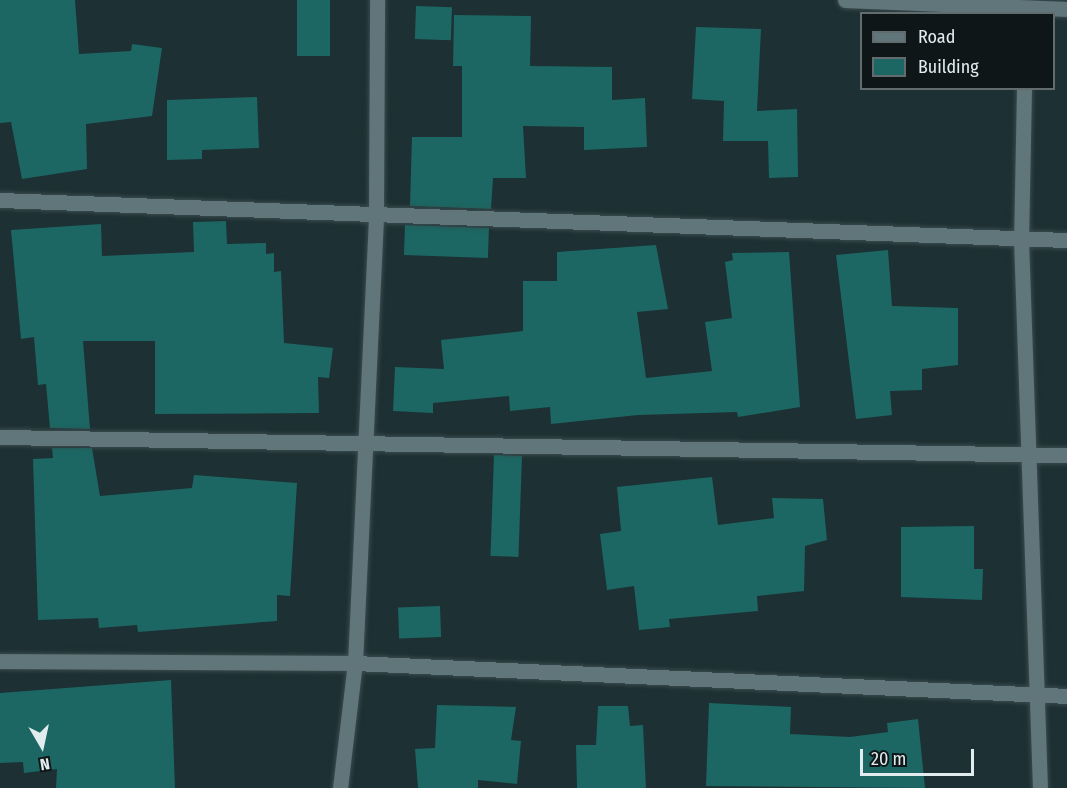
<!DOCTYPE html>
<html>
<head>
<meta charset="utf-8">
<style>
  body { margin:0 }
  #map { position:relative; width:1067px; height:788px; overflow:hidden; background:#1d3033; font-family:"Fira Sans Condensed",sans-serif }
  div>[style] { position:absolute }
  .building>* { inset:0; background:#1c6763; transform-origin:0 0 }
  .roads { filter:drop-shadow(0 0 2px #3a4b4e) drop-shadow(0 0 2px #3a4b4e) }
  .minor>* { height:15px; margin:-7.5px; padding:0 7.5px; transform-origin:7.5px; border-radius:7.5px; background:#61767a }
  span { translate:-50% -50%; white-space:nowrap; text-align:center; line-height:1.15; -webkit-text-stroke:4.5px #0e1618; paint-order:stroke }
  .legend { position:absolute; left:860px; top:12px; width:195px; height:78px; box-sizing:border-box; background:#0e1618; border:2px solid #626c6e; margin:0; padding:8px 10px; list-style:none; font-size:18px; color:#e1ecee }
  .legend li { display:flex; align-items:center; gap:12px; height:30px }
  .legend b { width:30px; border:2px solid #626c6e }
  .north { position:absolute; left:12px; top:716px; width:60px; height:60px; -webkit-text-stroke:4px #0e1618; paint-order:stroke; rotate:171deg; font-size:16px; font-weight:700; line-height:24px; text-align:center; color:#e1ecee }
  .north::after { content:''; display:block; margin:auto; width:21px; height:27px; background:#e1ecee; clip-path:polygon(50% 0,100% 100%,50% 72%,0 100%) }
  .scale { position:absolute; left:860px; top:749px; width:114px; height:27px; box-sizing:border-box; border:3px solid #e1ecee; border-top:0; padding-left:8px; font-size:18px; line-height:21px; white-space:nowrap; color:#e1ecee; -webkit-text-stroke:4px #0e1618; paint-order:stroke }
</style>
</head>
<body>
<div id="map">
  <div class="building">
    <i style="clip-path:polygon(0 0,75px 0,79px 54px,131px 51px,132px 44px,162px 48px,152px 116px,86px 124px,87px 169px,22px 179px,11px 122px,0 123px)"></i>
    <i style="left:297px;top:0;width:33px;height:56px"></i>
    <i style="left:416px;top:6px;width:36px;height:33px;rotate:2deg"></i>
    <i style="clip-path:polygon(454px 15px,531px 16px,530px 66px,612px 67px,612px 100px,645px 98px,647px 147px,584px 150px,584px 127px,523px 126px,526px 178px,493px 178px,491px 209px,410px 206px,412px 137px,462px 137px,462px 66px,453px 66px)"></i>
    <i style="clip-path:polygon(696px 27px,761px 29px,757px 111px,797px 109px,798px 177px,769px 178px,768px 141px,723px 141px,724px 101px,692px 99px)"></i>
    <i style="clip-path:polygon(257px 97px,259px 148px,202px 150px,202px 159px,167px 160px,167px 100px)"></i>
    <i style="clip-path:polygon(226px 221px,227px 244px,266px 243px,266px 254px,274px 253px,274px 272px,281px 271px,284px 343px,333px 348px,329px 378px,318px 377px,319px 413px,155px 414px,155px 341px,83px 341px,90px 429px,50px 428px,46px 384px,38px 385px,34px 337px,21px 339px,11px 230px,101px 224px,102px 256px,194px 252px,193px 222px)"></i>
    <i style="left:405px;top:225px;width:84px;height:30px;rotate:2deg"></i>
    <i style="clip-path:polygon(656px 245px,668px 309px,637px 312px,646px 378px,712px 371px,705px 322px,732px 318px,725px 262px,733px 260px,732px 253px,789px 252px,800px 407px,738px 417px,737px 412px,638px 415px,551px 424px,550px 407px,510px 411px,509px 396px,433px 403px,433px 413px,393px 411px,395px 367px,444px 369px,441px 340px,523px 331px,523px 281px,557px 281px,557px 252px)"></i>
    <i style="clip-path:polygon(888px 250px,892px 306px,958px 308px,958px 365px,922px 369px,922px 390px,890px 391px,892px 415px,856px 419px,836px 255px)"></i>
    <i style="clip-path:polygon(52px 448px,92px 448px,100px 496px,192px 488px,194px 475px,297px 483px,290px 596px,277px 595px,277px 621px,138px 632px,137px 625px,99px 628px,98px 618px,38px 620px,33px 459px,53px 458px)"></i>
    <i style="left:494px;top:455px;width:28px;height:101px;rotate:2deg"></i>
    <i style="clip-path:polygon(712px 477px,718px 525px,774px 518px,772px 498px,823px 499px,827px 540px,805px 546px,804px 591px,757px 596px,758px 611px,669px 619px,670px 627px,639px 630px,634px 586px,607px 590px,600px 534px,621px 531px,617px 487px)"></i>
    <i style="clip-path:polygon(974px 526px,974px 569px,983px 569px,982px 600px,901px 597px,901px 527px)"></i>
    <i style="left:440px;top:606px;width:31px;height:42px;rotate:88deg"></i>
    <i style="clip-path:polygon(171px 680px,175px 788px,56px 788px,57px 769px,24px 773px,23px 762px,0 763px,0 693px)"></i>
    <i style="clip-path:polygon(709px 703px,791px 707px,790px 734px,850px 737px,888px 732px,887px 723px,918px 719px,925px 788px,706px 786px)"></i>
    <i style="clip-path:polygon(437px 705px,516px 707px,511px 740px,521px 741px,517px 784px,478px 780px,478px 788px,418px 788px,415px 749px,435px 748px)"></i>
    <i style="clip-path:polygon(598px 706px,628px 706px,630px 726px,643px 725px,646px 788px,577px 788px,576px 745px,596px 745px)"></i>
  </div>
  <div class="roads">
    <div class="minor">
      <i style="left:845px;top:0;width:222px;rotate:2.3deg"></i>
      <i style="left:1024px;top:88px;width:151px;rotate:91.1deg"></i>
      <i style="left:1021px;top:239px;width:549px;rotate:88.02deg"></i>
      <i style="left:0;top:200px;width:1068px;rotate:2.15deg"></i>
      <i style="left:0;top:437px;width:1067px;rotate:0.97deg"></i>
      <i style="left:0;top:661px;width:355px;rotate:0.3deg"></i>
      <i style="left:355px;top:663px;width:713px;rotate:2.65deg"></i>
      <i style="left:340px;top:788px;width:126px;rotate:-83.2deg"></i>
      <i style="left:355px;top:663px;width:449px;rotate:-87.3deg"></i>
      <i style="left:376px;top:214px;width:214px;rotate:-89.7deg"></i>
    </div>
  </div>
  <ul class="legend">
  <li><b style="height:8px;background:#61767a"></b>Road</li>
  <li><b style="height:16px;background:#1c6763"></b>Building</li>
  </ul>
  <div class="north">N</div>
  <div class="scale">20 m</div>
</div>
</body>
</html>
